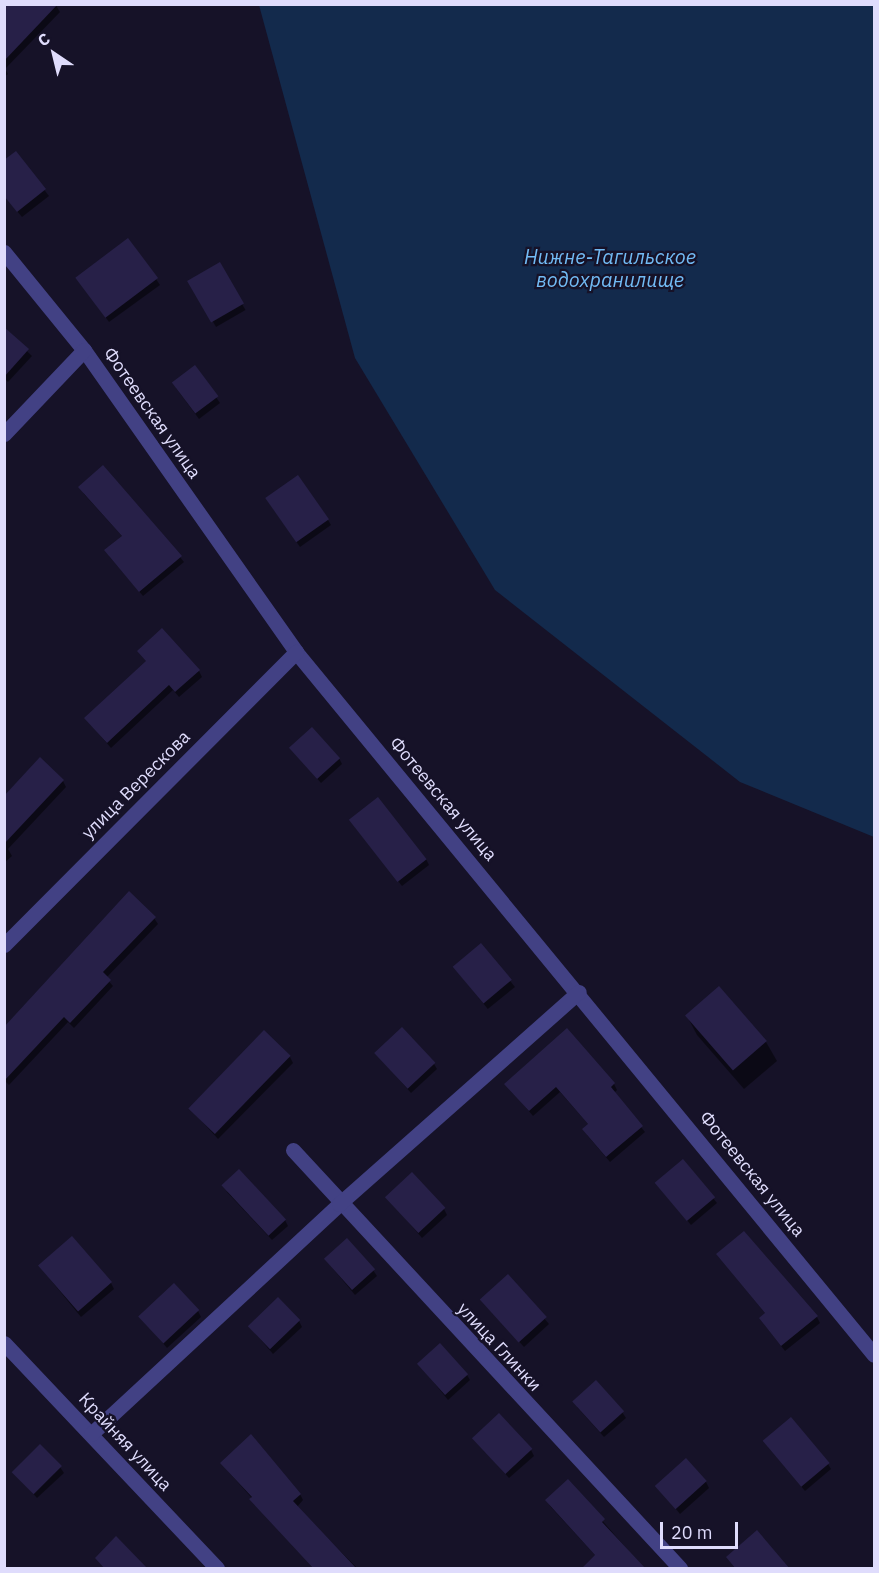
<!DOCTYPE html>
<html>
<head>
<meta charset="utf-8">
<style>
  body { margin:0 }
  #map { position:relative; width:879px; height:1573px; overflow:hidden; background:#161228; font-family:"IBM Plex Sans",sans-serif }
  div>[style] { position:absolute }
  .water>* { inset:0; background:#132a4c }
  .shadow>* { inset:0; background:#0007; transform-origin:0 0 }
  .building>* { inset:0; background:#272048; transform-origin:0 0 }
  .street>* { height:15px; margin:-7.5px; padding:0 7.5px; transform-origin:7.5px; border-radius:7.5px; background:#424184 }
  span { translate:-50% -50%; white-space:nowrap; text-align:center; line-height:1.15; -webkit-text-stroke:4.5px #161228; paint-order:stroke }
  .street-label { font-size:18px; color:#dfdcfc }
  .water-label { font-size:20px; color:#72bbf5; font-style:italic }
  .frame { position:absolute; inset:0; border:6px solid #dfdcfc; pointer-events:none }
  .north { position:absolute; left:24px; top:24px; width:60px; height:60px; -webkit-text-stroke:4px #161228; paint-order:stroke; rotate:325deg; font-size:16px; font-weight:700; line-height:24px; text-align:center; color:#dfdcfc }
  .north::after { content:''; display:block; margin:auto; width:21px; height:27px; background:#dfdcfc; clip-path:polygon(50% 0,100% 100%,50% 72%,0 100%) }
  .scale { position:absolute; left:660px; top:1522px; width:78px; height:27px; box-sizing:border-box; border:3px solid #dfdcfc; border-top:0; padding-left:8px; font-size:18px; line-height:21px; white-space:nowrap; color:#dfdcfc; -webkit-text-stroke:4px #161228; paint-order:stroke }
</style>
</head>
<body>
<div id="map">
  <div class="water">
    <i style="clip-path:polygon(259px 5px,874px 5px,874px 837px,740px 782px,495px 590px,355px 358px)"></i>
  </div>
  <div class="shadow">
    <i style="clip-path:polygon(4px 4px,55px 4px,60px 12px,5px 69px,8px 74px,4px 77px)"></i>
    <i style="clip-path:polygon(16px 153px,49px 196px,22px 217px,4px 196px)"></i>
    <i style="left:219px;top:264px;width:53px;height:34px;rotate:60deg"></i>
    <i style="clip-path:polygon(156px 279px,160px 285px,109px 322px,81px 283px)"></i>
    <i style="clip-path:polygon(4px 329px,32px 356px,8px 382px,4px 378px)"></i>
    <i style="clip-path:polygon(195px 367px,220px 403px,199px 419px,176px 388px)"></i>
    <i style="clip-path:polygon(83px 493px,180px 557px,184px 562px,143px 596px,109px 556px,123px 537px)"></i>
    <i style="clip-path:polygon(270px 504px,328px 520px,331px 525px,300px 547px)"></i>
    <i style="clip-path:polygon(199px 671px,202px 677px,179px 697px,173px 690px,111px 748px,86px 719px)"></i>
    <i style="clip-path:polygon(291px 749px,339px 758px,342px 764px,321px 783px)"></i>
    <i style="clip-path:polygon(63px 781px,66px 787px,8px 849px,12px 856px,4px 863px,4px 796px)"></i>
    <i style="clip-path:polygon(355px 827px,426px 859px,429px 865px,402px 886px)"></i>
    <i style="clip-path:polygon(154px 918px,158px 924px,106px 978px,113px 986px,74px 1028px,68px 1022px,9px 1085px,4px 1080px,4px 1028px)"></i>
    <i style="left:481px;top:945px;width:54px;height:35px;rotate:51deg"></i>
    <i style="clip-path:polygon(719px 988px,766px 1042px,777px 1061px,744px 1089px,697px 1035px,687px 1016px)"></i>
    <i style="clip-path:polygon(290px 1057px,293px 1063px,218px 1139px,190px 1108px)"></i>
    <i style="clip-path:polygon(380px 1058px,434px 1064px,437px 1069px,411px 1093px)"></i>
    <i style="clip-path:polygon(506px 1084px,614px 1084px,617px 1090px,614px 1093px,645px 1132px,610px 1162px,587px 1135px,589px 1125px,560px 1092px,533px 1116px)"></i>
    <i style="clip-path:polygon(657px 1184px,713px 1198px,717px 1203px,691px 1225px)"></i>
    <i style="clip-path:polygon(226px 1191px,285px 1220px,288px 1226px,272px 1240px)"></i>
    <i style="clip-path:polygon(387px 1197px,444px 1209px,447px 1215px,422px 1238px)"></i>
    <i style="clip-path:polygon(717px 1255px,817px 1317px,820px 1323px,785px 1351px,764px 1324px,766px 1314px)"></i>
    <i style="clip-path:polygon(325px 1259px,373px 1270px,377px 1276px,355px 1295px)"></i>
    <i style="clip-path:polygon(40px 1267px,111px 1283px,114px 1289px,81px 1317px)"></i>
    <i style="clip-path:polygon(508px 1276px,549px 1324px,524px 1347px,486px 1305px)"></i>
    <i style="clip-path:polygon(198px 1311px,201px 1317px,167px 1348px,140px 1316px)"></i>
    <i style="clip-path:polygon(299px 1321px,302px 1327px,273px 1354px,249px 1326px)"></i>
    <i style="clip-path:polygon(419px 1364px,467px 1375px,470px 1380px,448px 1400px)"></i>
    <i style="clip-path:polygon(577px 1407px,622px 1412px,626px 1418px,604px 1437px)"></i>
    <i style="clip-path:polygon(474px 1439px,531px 1450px,534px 1456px,509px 1478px)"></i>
    <i style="clip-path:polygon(768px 1447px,828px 1464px,831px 1469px,805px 1491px)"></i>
    <i style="clip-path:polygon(60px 1467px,64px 1473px,37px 1498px,14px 1472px)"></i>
    <i style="clip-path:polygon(226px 1469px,300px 1494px,303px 1500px,297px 1507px,357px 1568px,314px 1568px)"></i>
    <i style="clip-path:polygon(568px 1481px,639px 1563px,596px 1556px,550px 1506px,547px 1500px)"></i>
    <i style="clip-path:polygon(706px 1482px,709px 1488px,680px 1514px,657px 1486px)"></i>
  </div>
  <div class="building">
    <i style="clip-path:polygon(4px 4px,58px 4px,4px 61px)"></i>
    <i style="clip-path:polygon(16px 151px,46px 189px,17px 212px,4px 196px,4px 160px)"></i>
    <i style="left:128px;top:238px;width:50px;height:66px;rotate:53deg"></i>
    <i style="left:220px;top:262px;width:48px;height:38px;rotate:60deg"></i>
    <i style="clip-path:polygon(4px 327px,29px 349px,4px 377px)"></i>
    <i style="left:195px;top:365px;width:39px;height:29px;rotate:53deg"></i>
    <i style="clip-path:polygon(103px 465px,182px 556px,139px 592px,104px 550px,122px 536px,78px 487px)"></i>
    <i style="left:298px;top:475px;width:54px;height:40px;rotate:55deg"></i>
    <i style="clip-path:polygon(162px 628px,200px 670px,175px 692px,169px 685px,107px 743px,84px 718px,146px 661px,137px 651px)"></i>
    <i style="left:312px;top:727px;width:42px;height:31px;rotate:48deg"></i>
    <i style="clip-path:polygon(40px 757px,64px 780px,4px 844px,4px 796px)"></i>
    <i style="left:378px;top:797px;width:79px;height:37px;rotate:52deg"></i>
    <i style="clip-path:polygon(129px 891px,156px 917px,103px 972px,111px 980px,70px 1023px,64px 1017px,4px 1081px,4px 1027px)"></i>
    <i style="left:481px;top:943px;width:48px;height:37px;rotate:50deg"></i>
    <i style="left:719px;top:986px;width:73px;height:45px;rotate:49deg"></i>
    <i style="left:402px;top:1027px;width:49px;height:38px;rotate:47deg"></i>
    <i style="clip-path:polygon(567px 1028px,615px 1083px,611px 1087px,643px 1126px,606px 1157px,582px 1129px,588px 1124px,556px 1087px,529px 1111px,504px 1084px)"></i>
    <i style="left:264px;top:1030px;width:37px;height:109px;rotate:44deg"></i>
    <i style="left:683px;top:1159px;width:50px;height:37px;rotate:50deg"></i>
    <i style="left:239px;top:1169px;width:69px;height:24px;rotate:47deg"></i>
    <i style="left:412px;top:1172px;width:49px;height:37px;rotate:47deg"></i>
    <i style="clip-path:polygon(744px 1231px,818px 1316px,781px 1346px,759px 1318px,765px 1313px,716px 1254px)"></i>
    <i style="left:72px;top:1236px;width:61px;height:45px;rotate:49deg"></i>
    <i style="left:347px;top:1238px;width:42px;height:31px;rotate:48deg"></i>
    <i style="left:508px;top:1274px;width:58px;height:38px;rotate:48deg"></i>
    <i style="left:174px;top:1283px;width:37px;height:49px;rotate:47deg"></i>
    <i style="left:278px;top:1297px;width:32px;height:42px;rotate:46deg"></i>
    <i style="left:440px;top:1343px;width:42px;height:31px;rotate:48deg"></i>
    <i style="left:596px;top:1380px;width:42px;height:32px;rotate:48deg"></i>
    <i style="left:499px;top:1413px;width:49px;height:37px;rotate:47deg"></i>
    <i style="left:791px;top:1417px;width:60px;height:37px;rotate:50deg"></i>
    <i style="clip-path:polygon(251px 1434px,301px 1494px,293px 1501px,357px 1569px,314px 1569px,249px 1499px,252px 1497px,220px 1463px)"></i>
    <i style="left:40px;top:1444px;width:31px;height:40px;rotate:45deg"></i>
    <i style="left:686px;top:1458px;width:31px;height:42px;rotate:48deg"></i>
    <i style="clip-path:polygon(568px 1479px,605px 1519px,602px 1522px,646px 1569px,581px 1569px,595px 1555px,545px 1500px)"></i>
    <i style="clip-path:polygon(757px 1530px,790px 1569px,736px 1569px,726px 1557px)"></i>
    <i style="clip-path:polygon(116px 1536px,148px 1569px,105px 1569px,95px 1558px)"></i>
  </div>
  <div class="street">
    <i style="left:4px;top:252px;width:127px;rotate:50.8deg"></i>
    <i style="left:84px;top:350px;width:369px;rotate:54.9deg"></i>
    <i style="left:296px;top:652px;width:910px;rotate:50.57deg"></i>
    <i style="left:4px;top:434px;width:116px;rotate:-46.4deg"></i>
    <i style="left:4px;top:945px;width:414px;rotate:-45.1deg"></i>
    <i style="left:293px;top:1150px;width:570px;rotate:47.21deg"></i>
    <i style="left:4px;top:1343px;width:310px;rotate:46.6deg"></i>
    <i style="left:91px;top:1434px;width:338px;rotate:-42.8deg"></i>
    <i style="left:339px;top:1204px;width:320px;rotate:-41.5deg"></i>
  </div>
  <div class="street-label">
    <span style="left:152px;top:413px;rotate:55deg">Фотеевская улица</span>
    <span style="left:136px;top:785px;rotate:-45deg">улица Верескова</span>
    <span style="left:443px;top:799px;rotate:50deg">Фотеевская улица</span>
    <span style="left:752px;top:1174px;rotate:51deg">Фотеевская улица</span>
    <span style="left:499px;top:1347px;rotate:47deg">улица Глинки</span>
    <span style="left:125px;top:1442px;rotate:47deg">Крайняя улица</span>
  </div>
  <div class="water-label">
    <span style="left:610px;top:268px">Нижне-Тагильское<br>водохранилище</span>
  </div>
  <div class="frame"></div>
  <div class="north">С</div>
  <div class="scale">20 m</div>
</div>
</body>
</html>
